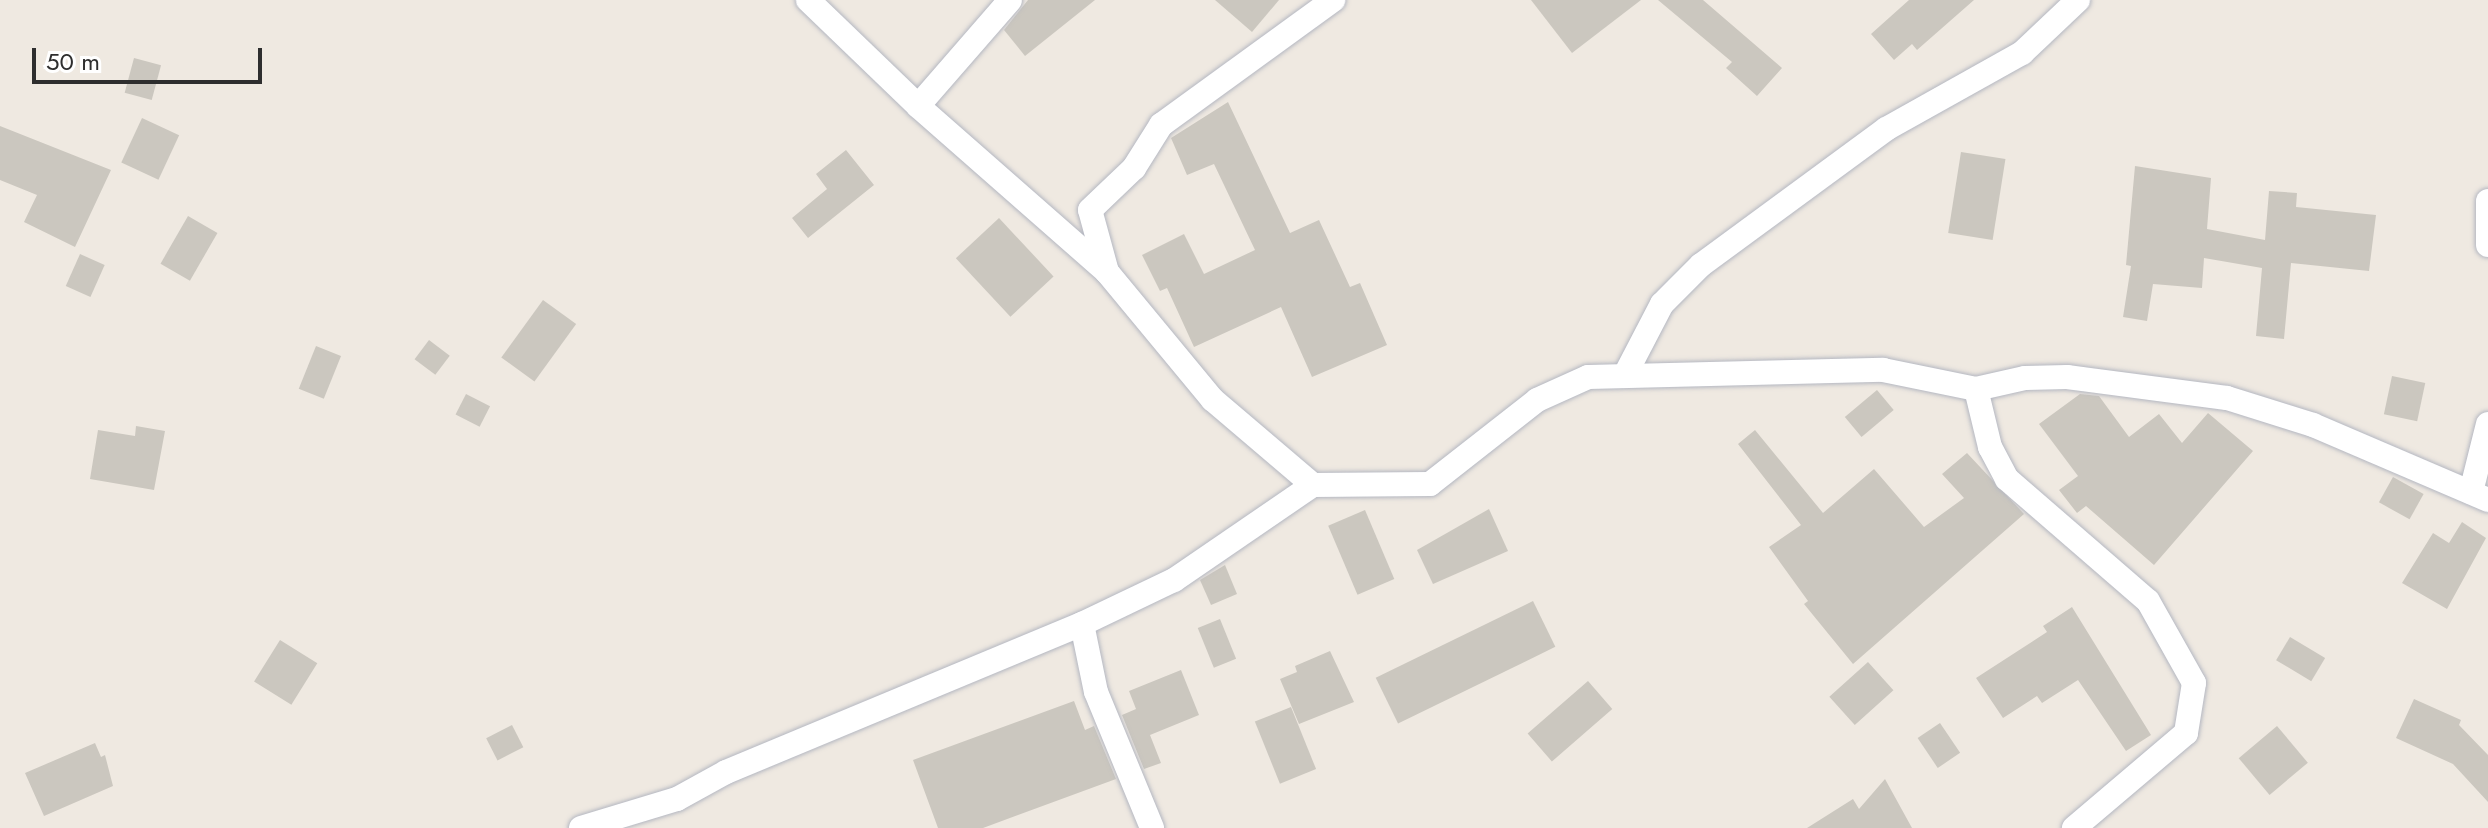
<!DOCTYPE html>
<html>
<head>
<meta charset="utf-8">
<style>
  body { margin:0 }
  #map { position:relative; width:2488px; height:828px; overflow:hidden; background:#efe9e1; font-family:Jost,sans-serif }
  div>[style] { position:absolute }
  .building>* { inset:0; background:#cbc7bf; transform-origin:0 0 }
  .roads { filter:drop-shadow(0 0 2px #b4b7c1) drop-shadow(0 0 2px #b4b7c1) }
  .street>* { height:24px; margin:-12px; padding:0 12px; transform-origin:12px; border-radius:12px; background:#fff }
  span { translate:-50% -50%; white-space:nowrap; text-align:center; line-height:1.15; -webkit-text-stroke:7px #fff; paint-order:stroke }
  .scale { position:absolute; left:32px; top:48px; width:230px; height:36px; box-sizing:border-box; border:4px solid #2e2e2e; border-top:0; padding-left:10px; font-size:24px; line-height:28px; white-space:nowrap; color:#2e2e2e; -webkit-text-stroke:6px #fff; paint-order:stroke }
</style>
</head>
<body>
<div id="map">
  <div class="building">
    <i style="clip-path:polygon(1028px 0,1095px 0,1025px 56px,1004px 30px)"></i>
    <i style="clip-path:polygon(1215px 0,1279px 0,1252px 32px)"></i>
    <i style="clip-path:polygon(1531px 0,1641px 0,1572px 53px)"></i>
    <i style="clip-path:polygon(1658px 0,1703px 0,1782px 68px,1757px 96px,1726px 68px,1732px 62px)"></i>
    <i style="clip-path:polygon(1909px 0,1974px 0,1917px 50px,1912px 44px,1894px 60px,1871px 34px)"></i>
    <i style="left:134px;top:58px;width:28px;height:36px;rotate:15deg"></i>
    <i style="clip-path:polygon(1228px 102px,1290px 233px,1319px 220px,1350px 287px,1360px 283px,1387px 345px,1312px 377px,1281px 307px,1194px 347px,1167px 288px,1160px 291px,1142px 255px,1184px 234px,1204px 274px,1255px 250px,1214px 164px,1187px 175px,1171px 138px)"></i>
    <i style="left:142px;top:118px;width:41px;height:49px;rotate:25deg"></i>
    <i style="clip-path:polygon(0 126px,111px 170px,75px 247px,24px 222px,37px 195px,0 180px)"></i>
    <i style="clip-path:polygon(846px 150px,874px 185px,808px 238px,792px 218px,827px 189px,816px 174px)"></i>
    <i style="left:1961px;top:152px;width:45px;height:82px;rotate:9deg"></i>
    <i style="clip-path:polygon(2135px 166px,2211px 178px,2207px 229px,2265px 240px,2269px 191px,2297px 193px,2296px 207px,2376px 215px,2369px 271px,2291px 263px,2284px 339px,2256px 336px,2262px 268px,2204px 258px,2202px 288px,2153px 284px,2147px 321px,2123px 317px,2131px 266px,2126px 265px)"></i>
    <i style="left:188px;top:216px;width:34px;height:55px;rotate:30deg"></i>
    <i style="left:999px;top:218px;width:80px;height:59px;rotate:47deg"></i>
    <i style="left:80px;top:254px;width:27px;height:35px;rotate:24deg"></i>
    <i style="left:543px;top:300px;width:41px;height:71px;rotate:36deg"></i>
    <i style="left:429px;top:340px;width:26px;height:24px;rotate:37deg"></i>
    <i style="left:316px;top:346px;width:27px;height:46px;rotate:22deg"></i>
    <i style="left:2392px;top:376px;width:34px;height:39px;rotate:12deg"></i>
    <i style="left:1877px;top:390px;width:26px;height:42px;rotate:50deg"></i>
    <i style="left:466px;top:394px;width:27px;height:23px;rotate:27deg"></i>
    <i style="clip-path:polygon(2080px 394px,2099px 396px,2129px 437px,2159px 414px,2182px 443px,2208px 413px,2253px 451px,2154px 565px,2086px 506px,2077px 513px,2059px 490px,2078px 476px,2039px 424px)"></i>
    <i style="clip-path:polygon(136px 426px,165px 431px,154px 490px,90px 479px,98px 430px,135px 436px)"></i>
    <i style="clip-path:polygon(1755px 430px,1823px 513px,1874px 469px,1924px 527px,1964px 498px,1942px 474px,1967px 453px,2024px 514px,1853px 664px,1804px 604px,1808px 601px,1769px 547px,1801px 525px,1738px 444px)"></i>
    <i style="left:2393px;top:477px;width:35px;height:29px;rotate:29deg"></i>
    <i style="clip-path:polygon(1489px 509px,1508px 551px,1433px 584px,1417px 550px)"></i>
    <i style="left:1365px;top:510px;width:75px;height:40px;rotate:67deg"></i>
    <i style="clip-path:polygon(2462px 522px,2486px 538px,2447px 609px,2402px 583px,2433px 533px,2449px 543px)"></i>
    <i style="clip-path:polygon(1225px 565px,1237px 594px,1211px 605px,1200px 580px)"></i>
    <i style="left:1533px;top:601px;width:51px;height:175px;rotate:64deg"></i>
    <i style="clip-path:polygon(2072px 607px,2151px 735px,2126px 751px,2078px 680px,2042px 703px,2037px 696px,2003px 718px,1976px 678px,2047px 632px,2043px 626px)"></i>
    <i style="left:1220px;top:619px;width:43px;height:24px;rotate:68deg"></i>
    <i style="left:2290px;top:637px;width:41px;height:27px;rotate:31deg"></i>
    <i style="left:280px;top:640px;width:44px;height:49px;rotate:32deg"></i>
    <i style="clip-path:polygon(1330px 651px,1354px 702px,1299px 724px,1280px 679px,1297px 672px,1295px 666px)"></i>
    <i style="left:1868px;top:662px;width:38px;height:52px;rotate:48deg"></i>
    <i style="clip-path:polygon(1181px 670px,1199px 715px,1150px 735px,1161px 763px,1144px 769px,1122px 715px,1136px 709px,1129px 691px)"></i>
    <i style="left:1588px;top:681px;width:37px;height:80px;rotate:49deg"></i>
    <i style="clip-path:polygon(2414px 699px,2461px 720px,2459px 725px,2488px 755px,2488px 802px,2453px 764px,2396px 738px)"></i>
    <i style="clip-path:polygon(1074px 701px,1085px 730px,1094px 726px,1116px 779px,983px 828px,938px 828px,913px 760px)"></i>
    <i style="left:1291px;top:707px;width:67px;height:39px;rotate:68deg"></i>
    <i style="left:1940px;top:723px;width:36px;height:27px;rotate:56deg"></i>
    <i style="left:512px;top:725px;width:25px;height:29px;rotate:63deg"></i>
    <i style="left:2277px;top:726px;width:48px;height:50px;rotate:50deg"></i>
    <i style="clip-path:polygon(95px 743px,101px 757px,105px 755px,113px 786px,44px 816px,25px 773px)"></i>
    <i style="clip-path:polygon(1885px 779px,1912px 828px,1807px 828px,1853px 799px,1859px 809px)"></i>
  </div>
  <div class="roads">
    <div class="street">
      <i style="left:808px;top:0;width:153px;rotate:43.9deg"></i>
      <i style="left:918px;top:106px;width:252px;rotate:41.3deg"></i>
      <i style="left:1107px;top:272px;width:166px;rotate:50.4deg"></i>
      <i style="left:1213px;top:400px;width:131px;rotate:40.4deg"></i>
      <i style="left:918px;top:106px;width:140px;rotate:-49deg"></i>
      <i style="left:2488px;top:201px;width:44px;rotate:90deg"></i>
      <i style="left:1107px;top:272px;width:64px;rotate:-105.3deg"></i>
      <i style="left:1090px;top:210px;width:61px;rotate:-43.7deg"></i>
      <i style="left:1134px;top:168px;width:51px;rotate:-57.9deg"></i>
      <i style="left:1161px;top:125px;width:213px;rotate:-36deg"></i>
      <i style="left:1625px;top:375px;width:80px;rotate:-62.5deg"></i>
      <i style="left:1662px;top:304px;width:55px;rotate:-45deg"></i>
      <i style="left:1701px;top:265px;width:230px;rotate:-36.3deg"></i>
      <i style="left:1886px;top:129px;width:156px;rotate:-29.2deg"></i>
      <i style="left:2022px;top:53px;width:77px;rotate:-43.4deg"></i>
      <i style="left:1976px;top:389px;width:60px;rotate:76.4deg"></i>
      <i style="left:1990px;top:447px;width:36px;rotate:62deg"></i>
      <i style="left:2007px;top:479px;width:186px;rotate:40.9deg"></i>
      <i style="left:2148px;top:601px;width:94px;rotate:60.7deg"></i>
      <i style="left:2194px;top:683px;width:51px;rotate:99.1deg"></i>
      <i style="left:2186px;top:733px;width:147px;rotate:139.7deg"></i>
      <i style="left:2471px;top:492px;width:70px;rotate:-76deg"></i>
      <i style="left:1082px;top:624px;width:69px;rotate:78.4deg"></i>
      <i style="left:1096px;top:692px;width:147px;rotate:67.6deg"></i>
      <i style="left:581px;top:828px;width:100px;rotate:-16.8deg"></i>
      <i style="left:677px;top:799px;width:56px;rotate:-28.9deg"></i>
      <i style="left:726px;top:772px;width:386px;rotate:-22.6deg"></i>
      <i style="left:1082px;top:624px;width:102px;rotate:-25.6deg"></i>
      <i style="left:1174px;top:580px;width:168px;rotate:-34.4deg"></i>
      <i style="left:1313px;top:485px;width:117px;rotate:-0.5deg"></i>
      <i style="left:1430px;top:484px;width:136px;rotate:-38.1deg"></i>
      <i style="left:1537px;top:400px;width:56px;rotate:-24.3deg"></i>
      <i style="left:1588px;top:377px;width:295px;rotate:-1.4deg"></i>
      <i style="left:1883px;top:370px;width:95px;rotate:11.5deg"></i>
      <i style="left:1976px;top:389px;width:50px;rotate:-12.7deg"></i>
      <i style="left:2025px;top:378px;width:42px;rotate:-1.4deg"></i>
      <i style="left:2067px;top:377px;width:161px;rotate:7.5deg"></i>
      <i style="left:2227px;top:398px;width:90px;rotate:17.4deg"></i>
      <i style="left:2313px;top:425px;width:190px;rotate:23.2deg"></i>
    </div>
  </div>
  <div class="scale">50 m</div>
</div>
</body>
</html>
